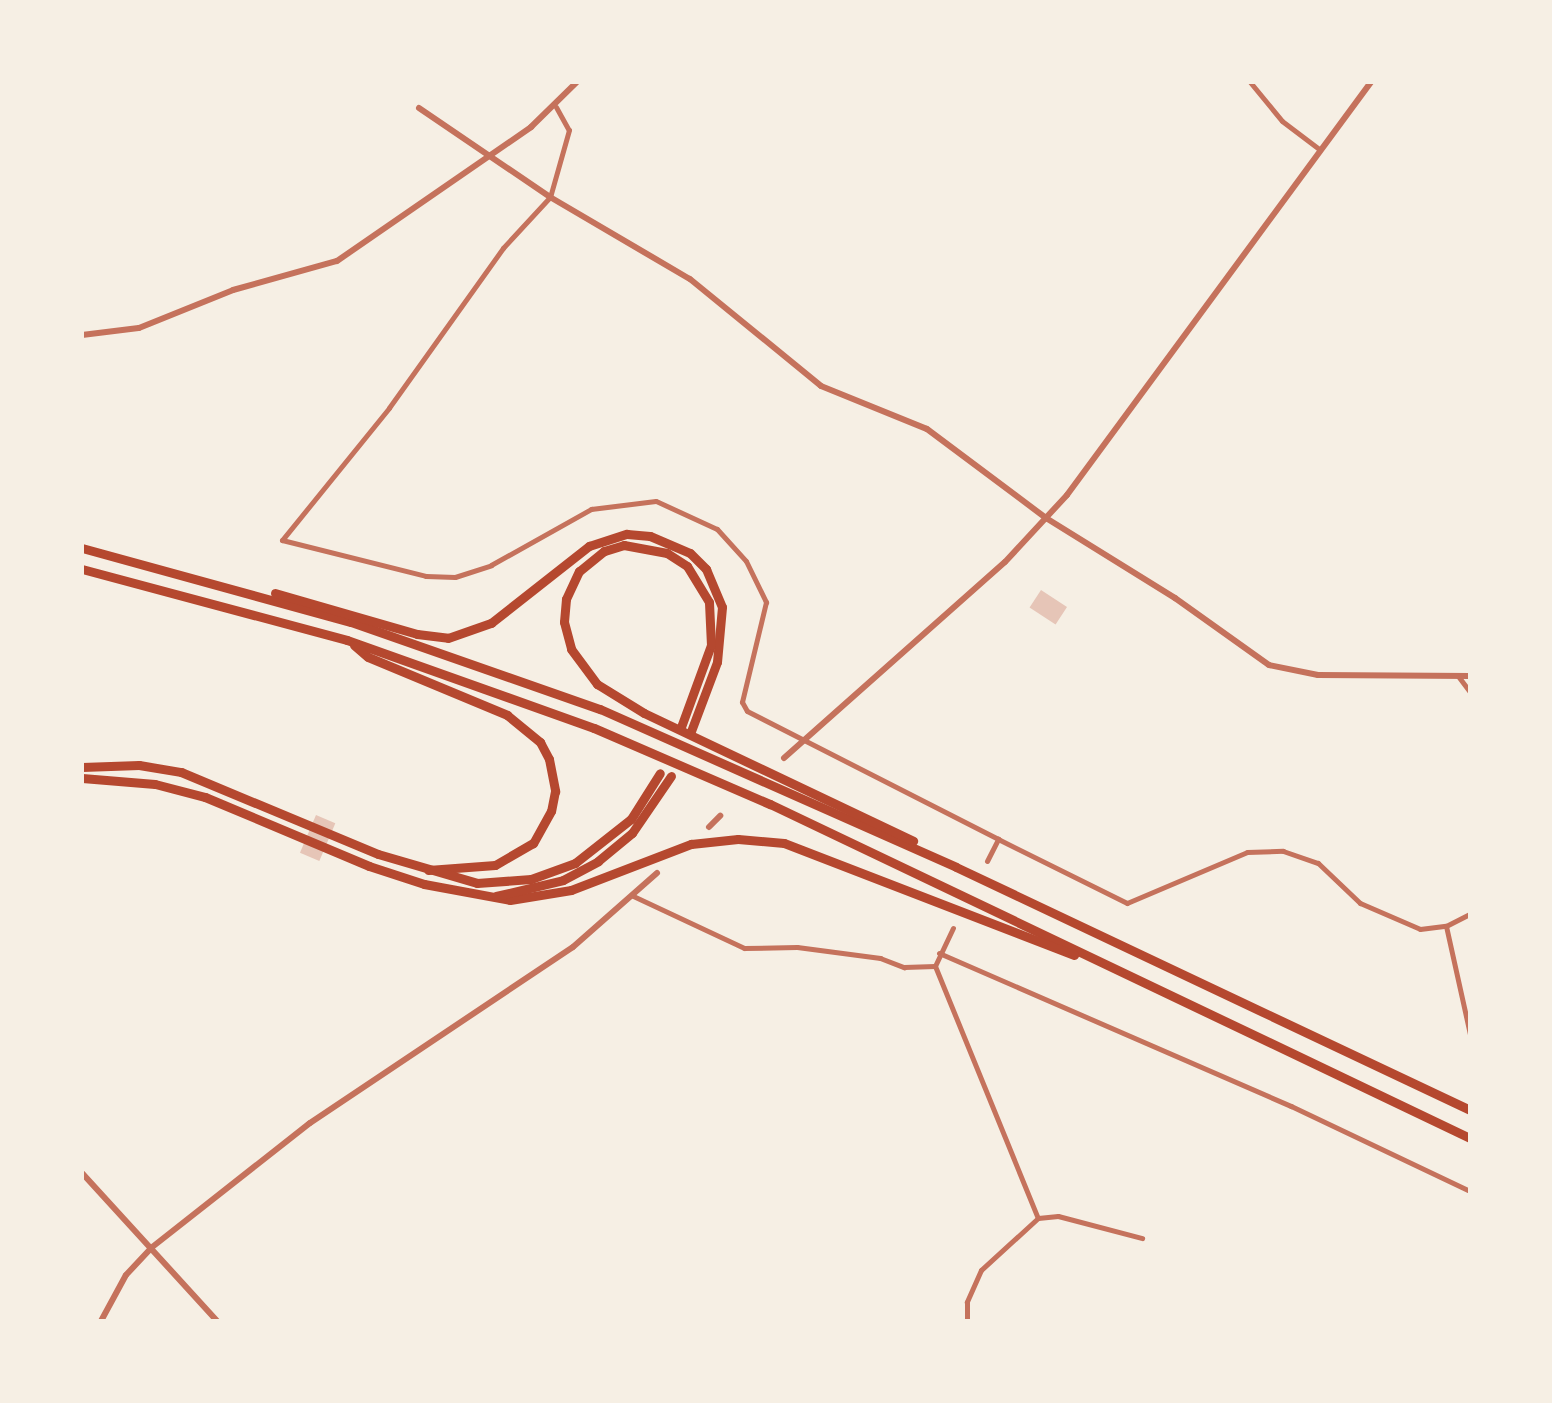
<!DOCTYPE html>
<html>
<head>
<meta charset="utf-8">
<style>
  body { margin:0 }
  #map { position:relative; width:1552px; height:1403px; overflow:hidden; background:#f6efe4; font-family:Karla,sans-serif }
  div>[style] { position:absolute }
  .building>* { inset:0; background:#e6c5b7; transform-origin:0 0 }
  .minor>* { height:5px; margin:-2.5px; padding:0 2.5px; transform-origin:2.5px; border-radius:2.5px; background:#c5725c }
  .tertiary>* { height:6px; margin:-3px; padding:0 3px; transform-origin:3px; border-radius:3px; background:#c5725c }
  .motorway>* { height:9px; margin:-4.5px; padding:0 4.5px; transform-origin:4.5px; border-radius:4.5px; background:#b5482f }
  span { translate:-50% -50%; white-space:nowrap; text-align:center; line-height:1.15; -webkit-text-stroke:8px #f6efe4; paint-order:stroke }
  .frame { position:absolute; inset:0; border:84px solid #f6efe4; pointer-events:none }
</style>
</head>
<body>
<div id="map">
  <div class="building">
    <i style="left:1041px;top:590px;width:31px;height:21px;rotate:33deg"></i>
    <i style="left:316px;top:815px;width:21px;height:41px;rotate:23deg"></i>
  </div>
  <div class="minor">
    <i style="left:1250px;top:82px;width:50px;rotate:50.6deg"></i>
    <i style="left:1282px;top:121px;width:46px;rotate:37.1deg"></i>
    <i style="left:556px;top:107px;width:26px;rotate:61deg"></i>
    <i style="left:569px;top:130px;width:70px;rotate:105.8deg"></i>
    <i style="left:550px;top:197px;width:69px;rotate:132.7deg"></i>
    <i style="left:503px;top:248px;width:196px;rotate:125.5deg"></i>
    <i style="left:389px;top:408px;width:170px;rotate:129deg"></i>
    <i style="left:282px;top:540px;width:148px;rotate:14deg"></i>
    <i style="left:426px;top:576px;width:29px;rotate:2deg"></i>
    <i style="left:455px;top:577px;width:38px;rotate:-18deg"></i>
    <i style="left:491px;top:565px;width:115px;rotate:-29.2deg"></i>
    <i style="left:591px;top:509px;width:65px;rotate:-7deg"></i>
    <i style="left:656px;top:501px;width:67px;rotate:24.7deg"></i>
    <i style="left:717px;top:529px;width:43px;rotate:47.8deg"></i>
    <i style="left:746px;top:561px;width:46px;rotate:64deg"></i>
    <i style="left:766px;top:602px;width:103px;rotate:103.5deg"></i>
    <i style="left:742px;top:702px;width:10px;rotate:61deg"></i>
    <i style="left:747px;top:711px;width:282px;rotate:27deg"></i>
    <i style="left:998px;top:839px;width:144px;rotate:26.4deg"></i>
    <i style="left:1127px;top:903px;width:130px;rotate:-23deg"></i>
    <i style="left:1247px;top:852px;width:36px;rotate:-2deg"></i>
    <i style="left:1283px;top:851px;width:37px;rotate:19deg"></i>
    <i style="left:1318px;top:863px;width:58px;rotate:43.6deg"></i>
    <i style="left:1360px;top:903px;width:65px;rotate:23.4deg"></i>
    <i style="left:1420px;top:929px;width:26px;rotate:-7deg"></i>
    <i style="left:1446px;top:926px;width:27px;rotate:-27deg"></i>
    <i style="left:1458px;top:676px;width:20px;rotate:53deg"></i>
    <i style="left:987px;top:861px;width:25px;rotate:-63deg"></i>
    <i style="left:631px;top:895px;width:125px;rotate:25.1deg"></i>
    <i style="left:744px;top:948px;width:53px;rotate:-1.1deg"></i>
    <i style="left:797px;top:947px;width:84px;rotate:7.5deg"></i>
    <i style="left:880px;top:958px;width:26px;rotate:21deg"></i>
    <i style="left:904px;top:967px;width:31px;rotate:-2deg"></i>
    <i style="left:1446px;top:926px;width:111px;rotate:77.5deg"></i>
    <i style="left:939px;top:953px;width:384px;rotate:23.5deg"></i>
    <i style="left:1291px;top:1106px;width:198px;rotate:25.4deg"></i>
    <i style="left:935px;top:966px;width:272px;rotate:67.8deg"></i>
    <i style="left:1038px;top:1218px;width:77px;rotate:137.6deg"></i>
    <i style="left:981px;top:1270px;width:35px;rotate:114deg"></i>
    <i style="left:967px;top:1302px;width:19px;rotate:90deg"></i>
    <i style="left:935px;top:966px;width:42px;rotate:-64.7deg"></i>
    <i style="left:1038px;top:1218px;width:20px;rotate:-6deg"></i>
    <i style="left:1058px;top:1216px;width:87px;rotate:14.7deg"></i>
  </div>
  <div class="tertiary">
    <i style="left:419px;top:108px;width:158px;rotate:34.2deg"></i>
    <i style="left:550px;top:197px;width:162px;rotate:30.4deg"></i>
    <i style="left:690px;top:279px;width:169px;rotate:39.2deg"></i>
    <i style="left:821px;top:386px;width:114px;rotate:22.1deg"></i>
    <i style="left:927px;top:429px;width:149px;rotate:36.8deg"></i>
    <i style="left:1046px;top:518px;width:152px;rotate:31.8deg"></i>
    <i style="left:1175px;top:598px;width:115px;rotate:35.5deg"></i>
    <i style="left:1269px;top:665px;width:50px;rotate:11.5deg"></i>
    <i style="left:1318px;top:675px;width:152px;rotate:0.4deg"></i>
    <i style="left:82px;top:335px;width:57px;rotate:-7deg"></i>
    <i style="left:139px;top:328px;width:101px;rotate:-22deg"></i>
    <i style="left:233px;top:290px;width:108px;rotate:-15.6deg"></i>
    <i style="left:337px;top:261px;width:236px;rotate:-34.6deg"></i>
    <i style="left:531px;top:127px;width:64px;rotate:-44.4deg"></i>
    <i style="left:784px;top:758px;width:295px;rotate:-41.6deg"></i>
    <i style="left:1005px;top:562px;width:91px;rotate:-47.2deg"></i>
    <i style="left:1067px;top:495px;width:513px;rotate:-53.64deg"></i>
    <i style="left:709px;top:827px;width:16px;rotate:-45deg"></i>
    <i style="left:82px;top:1173px;width:200px;rotate:47.6deg"></i>
    <i style="left:101px;top:1321px;width:52px;rotate:-61.5deg"></i>
    <i style="left:126px;top:1275px;width:37px;rotate:-47deg"></i>
    <i style="left:151px;top:1248px;width:202px;rotate:-38.2deg"></i>
    <i style="left:310px;top:1123px;width:316px;rotate:-33.8deg"></i>
    <i style="left:573px;top:947px;width:112px;rotate:-41.4deg"></i>
  </div>
  <div class="motorway">
    <i style="left:82px;top:548px;width:279px;rotate:15.4deg"></i>
    <i style="left:351px;top:622px;width:264px;rotate:19.3deg"></i>
    <i style="left:600px;top:709px;width:389px;rotate:23.9deg"></i>
    <i style="left:956px;top:867px;width:569px;rotate:25.3deg"></i>
    <i style="left:82px;top:569px;width:274px;rotate:15deg"></i>
    <i style="left:347px;top:640px;width:262px;rotate:19.6deg"></i>
    <i style="left:594px;top:728px;width:192px;rotate:23.4deg"></i>
    <i style="left:770px;top:804px;width:776px;rotate:25.51deg"></i>
    <i style="left:275px;top:593px;width:148px;rotate:16.1deg"></i>
    <i style="left:417px;top:634px;width:31px;rotate:7deg"></i>
    <i style="left:448px;top:638px;width:46px;rotate:-19.2deg"></i>
    <i style="left:491px;top:623px;width:125px;rotate:-38.2deg"></i>
    <i style="left:589px;top:546px;width:40px;rotate:-18deg"></i>
    <i style="left:627px;top:534px;width:23px;rotate:5deg"></i>
    <i style="left:650px;top:536px;width:43px;rotate:23deg"></i>
    <i style="left:690px;top:553px;width:23px;rotate:45deg"></i>
    <i style="left:706px;top:569px;width:41px;rotate:67.2deg"></i>
    <i style="left:722px;top:607px;width:55px;rotate:95.2deg"></i>
    <i style="left:717px;top:662px;width:74px;rotate:110.6deg"></i>
    <i style="left:354px;top:645px;width:18px;rotate:41deg"></i>
    <i style="left:368px;top:657px;width:151px;rotate:22.6deg"></i>
    <i style="left:507px;top:715px;width:43px;rotate:39.3deg"></i>
    <i style="left:540px;top:742px;width:19px;rotate:62deg"></i>
    <i style="left:549px;top:759px;width:33px;rotate:79deg"></i>
    <i style="left:555px;top:791px;width:20px;rotate:101deg"></i>
    <i style="left:551px;top:811px;width:37px;rotate:119deg"></i>
    <i style="left:533px;top:843px;width:44px;rotate:149.9deg"></i>
    <i style="left:495px;top:865px;width:67px;rotate:175.7deg"></i>
    <i style="left:681px;top:727px;width:87px;rotate:-69.9deg"></i>
    <i style="left:711px;top:645px;width:43px;rotate:-92.7deg"></i>
    <i style="left:709px;top:602px;width:42px;rotate:-121.4deg"></i>
    <i style="left:687px;top:566px;width:24px;rotate:-147deg"></i>
    <i style="left:667px;top:553px;width:44px;rotate:-169.5deg"></i>
    <i style="left:624px;top:545px;width:21px;rotate:163deg"></i>
    <i style="left:604px;top:551px;width:32px;rotate:141deg"></i>
    <i style="left:579px;top:571px;width:31px;rotate:115deg"></i>
    <i style="left:566px;top:599px;width:23px;rotate:95deg"></i>
    <i style="left:564px;top:622px;width:28px;rotate:75deg"></i>
    <i style="left:571px;top:649px;width:44px;rotate:53.4deg"></i>
    <i style="left:597px;top:684px;width:55px;rotate:31.7deg"></i>
    <i style="left:644px;top:713px;width:298px;rotate:25.4deg"></i>
    <i style="left:82px;top:767px;width:57px;rotate:-2deg"></i>
    <i style="left:139px;top:765px;width:43px;rotate:9.5deg"></i>
    <i style="left:181px;top:772px;width:213px;rotate:22.6deg"></i>
    <i style="left:378px;top:854px;width:103px;rotate:16.3deg"></i>
    <i style="left:477px;top:883px;width:54px;rotate:-4.2deg"></i>
    <i style="left:531px;top:879px;width:47px;rotate:-20deg"></i>
    <i style="left:575px;top:863px;width:71px;rotate:-38.2deg"></i>
    <i style="left:631px;top:819px;width:54px;rotate:-57.8deg"></i>
    <i style="left:82px;top:778px;width:73px;rotate:4.7deg"></i>
    <i style="left:155px;top:784px;width:52px;rotate:14.6deg"></i>
    <i style="left:205px;top:797px;width:178px;rotate:22.8deg"></i>
    <i style="left:369px;top:866px;width:58px;rotate:18.1deg"></i>
    <i style="left:424px;top:884px;width:87px;rotate:10.5deg"></i>
    <i style="left:510px;top:900px;width:62px;rotate:-9.3deg"></i>
    <i style="left:571px;top:890px;width:129px;rotate:-21deg"></i>
    <i style="left:691px;top:844px;width:47px;rotate:-6.1deg"></i>
    <i style="left:738px;top:839px;width:46px;rotate:5deg"></i>
    <i style="left:784px;top:843px;width:311px;rotate:21.1deg"></i>
    <i style="left:496px;top:896px;width:69px;rotate:-13.4deg"></i>
    <i style="left:563px;top:880px;width:40px;rotate:-28deg"></i>
    <i style="left:598px;top:861px;width:44px;rotate:-39.5deg"></i>
    <i style="left:632px;top:833px;width:69px;rotate:-55.6deg"></i>
  </div>
  <div class="frame"></div>
</div>
</body>
</html>
